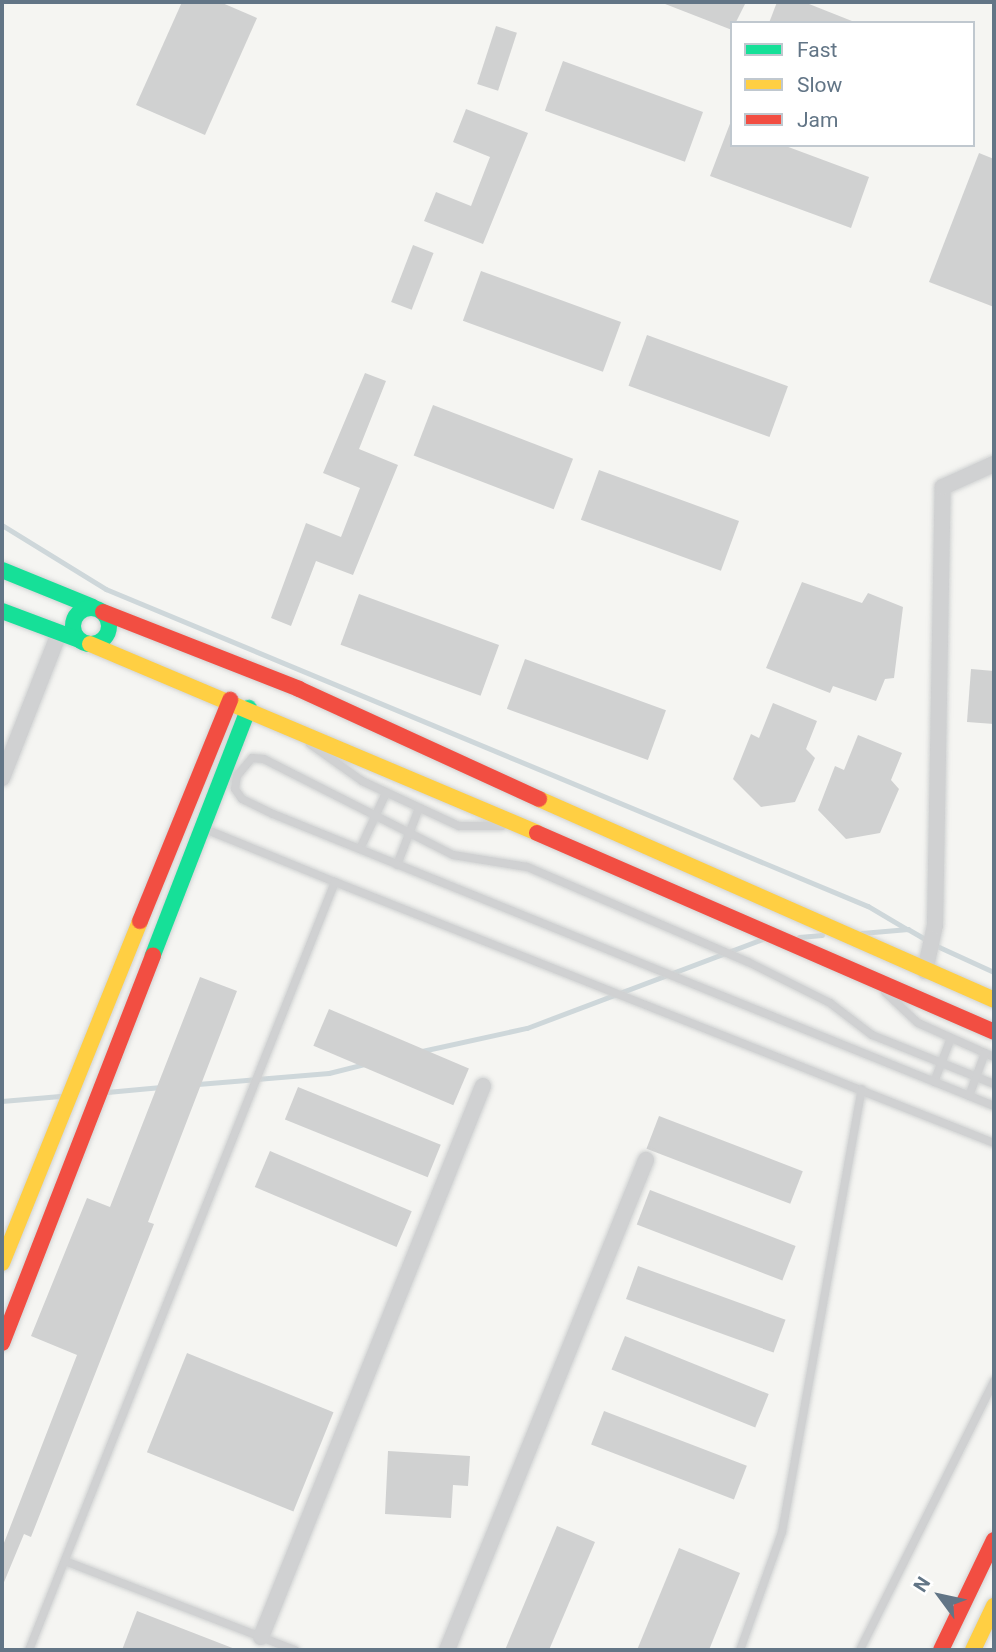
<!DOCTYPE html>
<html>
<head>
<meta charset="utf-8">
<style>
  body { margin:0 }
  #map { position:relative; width:996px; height:1652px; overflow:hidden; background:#f5f5f2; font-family:Roboto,sans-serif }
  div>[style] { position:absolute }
  .stream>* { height:4.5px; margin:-2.25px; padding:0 2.25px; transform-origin:2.25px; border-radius:2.25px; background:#ced7da }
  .building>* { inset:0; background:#d0d1d1; transform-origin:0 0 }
  .roads { filter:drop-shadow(0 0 2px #d1d3d3) drop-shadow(0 0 2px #d1d3d3) }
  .lane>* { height:8px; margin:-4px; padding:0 4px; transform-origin:4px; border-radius:4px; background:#d0d1d2 }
  .street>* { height:16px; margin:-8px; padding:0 8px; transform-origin:8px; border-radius:8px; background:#d0d1d2 }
  .fast>* { height:16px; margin:-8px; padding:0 8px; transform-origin:8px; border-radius:8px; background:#16e098 }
  .fast>.ring { margin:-8px; padding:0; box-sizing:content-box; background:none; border:16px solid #16e098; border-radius:50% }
  .slow>* { height:16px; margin:-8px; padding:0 8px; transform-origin:8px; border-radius:8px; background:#ffcf43 }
  .jam>* { height:16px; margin:-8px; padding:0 8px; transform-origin:8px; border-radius:8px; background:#f24e42 }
  span { translate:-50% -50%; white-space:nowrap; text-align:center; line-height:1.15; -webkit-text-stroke:7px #fff; paint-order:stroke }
  .frame { position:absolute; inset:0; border:4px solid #627586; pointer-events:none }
  .legend { position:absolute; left:730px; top:21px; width:245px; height:126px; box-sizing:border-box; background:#fff; border:2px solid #c0c8cf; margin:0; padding:9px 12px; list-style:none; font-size:21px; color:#627586 }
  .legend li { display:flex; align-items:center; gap:14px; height:35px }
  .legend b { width:35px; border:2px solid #c0c8cf }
  .north { position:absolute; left:905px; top:1561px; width:70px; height:70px; -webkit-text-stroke:5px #fff; paint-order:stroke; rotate:303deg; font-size:19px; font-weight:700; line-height:28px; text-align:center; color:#627586 }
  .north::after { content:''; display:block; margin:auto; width:24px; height:32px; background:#627586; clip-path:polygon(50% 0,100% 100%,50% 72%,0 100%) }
</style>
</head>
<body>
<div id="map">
  <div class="stream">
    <i style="left:2px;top:525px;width:122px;rotate:31.6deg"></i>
    <i style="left:106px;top:589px;width:825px;rotate:22.59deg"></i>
    <i style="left:868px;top:906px;width:45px;rotate:30.5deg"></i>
    <i style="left:862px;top:933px;width:46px;rotate:-5deg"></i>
    <i style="left:908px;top:929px;width:22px;rotate:30deg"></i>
    <i style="left:799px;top:937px;width:23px;rotate:-5deg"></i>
    <i style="left:935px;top:945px;width:65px;rotate:24.6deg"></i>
    <i style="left:422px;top:1051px;width:107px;rotate:-12.4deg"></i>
    <i style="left:527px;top:1028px;width:252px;rotate:-20.7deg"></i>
    <i style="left:198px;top:1084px;width:131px;rotate:-4.8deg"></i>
    <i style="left:329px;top:1073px;width:38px;rotate:-14deg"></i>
    <i style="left:107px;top:1092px;width:54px;rotate:-5.3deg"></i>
    <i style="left:2px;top:1101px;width:58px;rotate:-4.9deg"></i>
  </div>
  <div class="building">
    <i style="clip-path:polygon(182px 2px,220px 2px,257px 18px,205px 135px,136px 105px)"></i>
    <i style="clip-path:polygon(660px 2px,746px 2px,732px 30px)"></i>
    <i style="clip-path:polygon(777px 2px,804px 2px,857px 23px,769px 23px)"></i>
    <i style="left:496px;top:26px;width:22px;height:61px;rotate:18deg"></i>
    <i style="left:563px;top:61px;width:149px;height:53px;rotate:20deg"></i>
    <i style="clip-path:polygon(466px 109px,528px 133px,483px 244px,424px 221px,436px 192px,471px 206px,490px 157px,453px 142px)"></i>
    <i style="clip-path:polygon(731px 121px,732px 145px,783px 145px,869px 177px,851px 228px,710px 176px)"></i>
    <i style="clip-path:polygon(979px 153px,994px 159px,994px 307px,929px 282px)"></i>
    <i style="left:413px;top:245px;width:22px;height:61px;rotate:21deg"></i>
    <i style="left:481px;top:271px;width:149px;height:53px;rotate:20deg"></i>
    <i style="left:647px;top:335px;width:150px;height:54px;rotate:20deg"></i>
    <i style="clip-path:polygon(365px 373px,386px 381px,359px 449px,398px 465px,353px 575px,316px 561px,291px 626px,271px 618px,306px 523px,341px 537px,360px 488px,323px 473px)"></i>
    <i style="left:433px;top:405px;width:150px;height:54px;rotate:21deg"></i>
    <i style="left:599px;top:470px;width:149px;height:53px;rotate:20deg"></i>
    <i style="clip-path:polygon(802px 582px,862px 603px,868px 593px,903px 607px,894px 678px,885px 679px,876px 701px,833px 686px,830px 693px,766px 668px)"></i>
    <i style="left:359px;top:594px;width:149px;height:54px;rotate:20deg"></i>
    <i style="left:525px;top:659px;width:150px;height:53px;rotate:20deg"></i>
    <i style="clip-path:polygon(971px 669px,994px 671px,994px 724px,967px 722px)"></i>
    <i style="clip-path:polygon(773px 703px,817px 721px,806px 749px,815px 758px,795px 802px,761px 807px,733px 779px,751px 734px,759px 738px)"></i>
    <i style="clip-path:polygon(858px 735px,902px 753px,891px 780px,899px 789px,880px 833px,846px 839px,818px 810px,835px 766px,844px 770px)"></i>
    <i style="clip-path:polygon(200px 977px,237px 991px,148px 1222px,154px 1224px,31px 1537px,24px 1534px,2px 1587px,2px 1548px,77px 1355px,31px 1336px,87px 1198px,110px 1207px)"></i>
    <i style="left:329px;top:1009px;width:152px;height:40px;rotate:23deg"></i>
    <i style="left:298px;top:1087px;width:154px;height:35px;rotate:22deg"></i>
    <i style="left:659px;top:1116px;width:154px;height:35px;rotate:21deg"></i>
    <i style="left:270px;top:1151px;width:154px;height:39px;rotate:23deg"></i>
    <i style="left:650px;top:1190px;width:156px;height:37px;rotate:21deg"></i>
    <i style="left:638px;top:1266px;width:157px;height:35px;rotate:20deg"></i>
    <i style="left:625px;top:1336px;width:155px;height:36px;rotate:22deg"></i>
    <i style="left:187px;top:1353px;width:158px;height:107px;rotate:22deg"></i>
    <i style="left:604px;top:1411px;width:153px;height:36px;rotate:21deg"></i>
    <i style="clip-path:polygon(388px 1451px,470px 1456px,468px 1486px,453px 1485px,451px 1518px,385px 1514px)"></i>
    <i style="clip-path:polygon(557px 1526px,595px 1542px,549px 1650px,505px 1650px)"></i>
    <i style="clip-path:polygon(679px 1548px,740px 1573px,709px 1650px,637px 1650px)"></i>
    <i style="clip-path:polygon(137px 1611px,235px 1649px,235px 1650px,122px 1650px)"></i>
  </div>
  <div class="roads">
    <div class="lane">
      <i style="left:310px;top:744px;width:64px;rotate:35.4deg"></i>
      <i style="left:362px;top:781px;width:107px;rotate:24.9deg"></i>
      <i style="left:459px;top:826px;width:43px"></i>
      <i style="left:205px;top:829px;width:140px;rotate:22.2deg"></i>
      <i style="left:360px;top:849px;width:62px;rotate:-65.1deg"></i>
      <i style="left:397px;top:865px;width:61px;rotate:-68.9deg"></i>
      <i style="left:885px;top:992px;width:45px;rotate:43.2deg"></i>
      <i style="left:918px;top:1023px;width:83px;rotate:24.1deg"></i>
      <i style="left:934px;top:1082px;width:47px;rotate:-68.9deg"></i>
      <i style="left:994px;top:1084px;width:131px;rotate:-158.1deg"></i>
      <i style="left:872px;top:1035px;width:53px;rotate:-142.7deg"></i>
      <i style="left:830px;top:1003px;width:92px;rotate:-153.4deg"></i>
      <i style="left:748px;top:962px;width:241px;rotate:-156.7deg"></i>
      <i style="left:527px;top:867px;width:75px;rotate:-170.8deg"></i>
      <i style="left:453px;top:855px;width:212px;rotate:-153.1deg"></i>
      <i style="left:264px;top:759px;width:12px;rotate:-175deg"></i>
      <i style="left:252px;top:758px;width:23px;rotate:130deg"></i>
      <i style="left:237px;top:776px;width:13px;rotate:99deg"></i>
      <i style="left:235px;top:789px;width:12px;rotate:55deg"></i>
      <i style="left:242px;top:799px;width:34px;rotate:26deg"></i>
      <i style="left:273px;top:814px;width:778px;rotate:22.05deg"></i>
      <i style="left:969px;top:1096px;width:46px;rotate:-69.6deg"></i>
      <i style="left:65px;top:1561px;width:247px;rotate:21.2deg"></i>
      <i style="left:29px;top:1650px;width:827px;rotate:-68.28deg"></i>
      <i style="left:335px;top:882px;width:709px;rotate:21.61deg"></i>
      <i style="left:740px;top:1650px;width:125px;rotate:-70.4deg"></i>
      <i style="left:782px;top:1532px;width:450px;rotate:-79.8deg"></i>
      <i style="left:860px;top:1650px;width:301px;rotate:-63.5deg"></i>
    </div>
    <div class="street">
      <i style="left:2px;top:778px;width:156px;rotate:-68.5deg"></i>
      <i style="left:925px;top:971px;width:47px;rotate:-77.7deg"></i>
      <i style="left:935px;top:925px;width:438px;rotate:-89deg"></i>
      <i style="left:943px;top:487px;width:56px;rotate:-24.3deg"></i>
      <i style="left:261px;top:1637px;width:594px;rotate:-68.06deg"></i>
      <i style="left:447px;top:1650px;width:529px;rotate:-67.9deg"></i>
    </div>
    <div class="fast">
      <i style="left:2px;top:570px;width:98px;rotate:22.1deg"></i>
      <i class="ring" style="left:73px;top:608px;width:20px;height:20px"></i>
      <i style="left:2px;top:611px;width:82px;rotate:20.6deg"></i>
      <i style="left:153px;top:955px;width:265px;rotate:-68.8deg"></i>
    </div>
    <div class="slow">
      <i style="left:90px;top:644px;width:485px;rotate:22.9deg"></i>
      <i style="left:539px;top:799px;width:497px;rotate:23.8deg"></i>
      <i style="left:2px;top:1263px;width:369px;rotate:-68deg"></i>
      <i style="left:973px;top:1650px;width:49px;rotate:-64.5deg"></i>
    </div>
    <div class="jam">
      <i style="left:103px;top:612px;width:211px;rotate:21.4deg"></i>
      <i style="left:299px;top:689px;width:264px;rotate:24.6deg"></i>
      <i style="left:537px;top:833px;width:498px;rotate:23.5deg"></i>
      <i style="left:140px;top:921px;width:239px;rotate:-67.8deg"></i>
      <i style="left:2px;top:1343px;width:416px;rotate:-68.7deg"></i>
      <i style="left:941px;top:1650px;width:122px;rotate:-64.3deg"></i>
    </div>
  </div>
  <div class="frame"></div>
  <ul class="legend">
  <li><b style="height:9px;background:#16e098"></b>Fast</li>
  <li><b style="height:9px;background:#ffcf43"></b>Slow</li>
  <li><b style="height:9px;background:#f24e42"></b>Jam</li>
  </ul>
  <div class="north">N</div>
</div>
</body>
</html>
